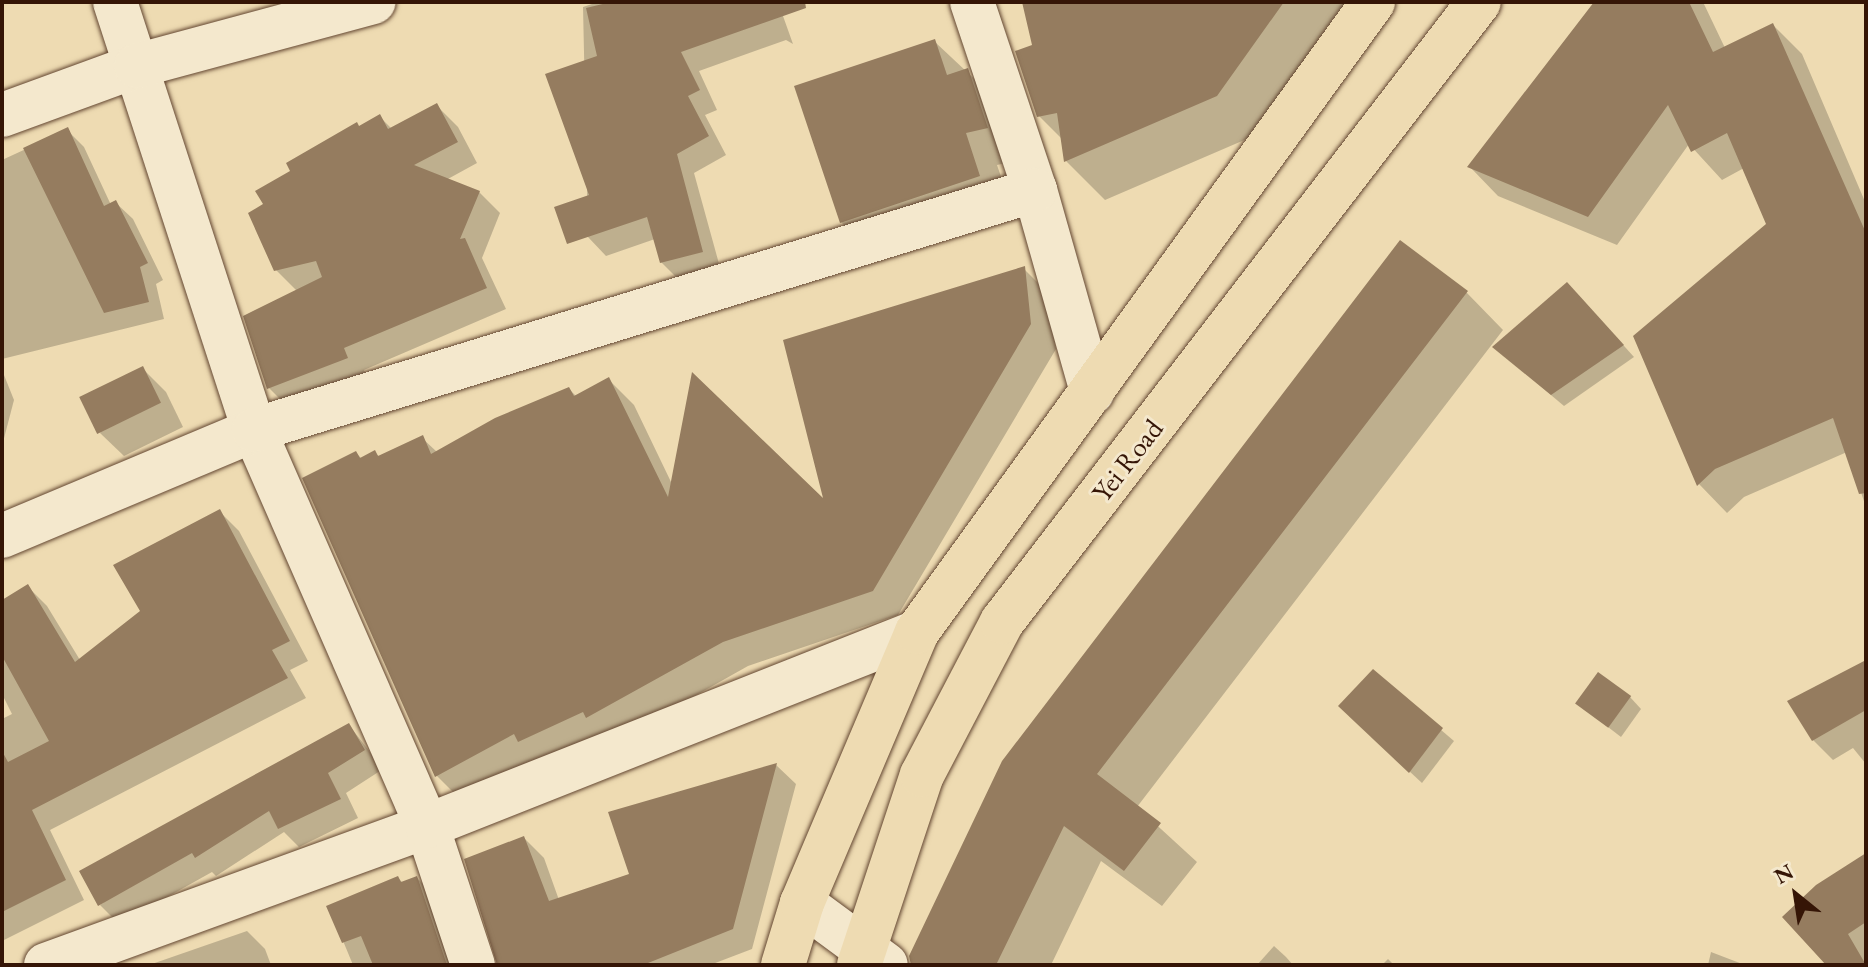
<!DOCTYPE html>
<html>
<head>
<meta charset="utf-8">
<style>
  body { margin:0 }
  #map { position:relative; width:1868px; height:967px; overflow:hidden; background:#eedbb2; font-family:"EB Garamond",serif }
  div>[style] { position:absolute }
  .shadow>* { inset:0; background:#0003 }
  .building>* { inset:0; background:#957c5f; transform-origin:0 0 }
  .roads { filter:drop-shadow(0 0 2px #634631) drop-shadow(0 0 2px #634631) }
  .minor>* { height:44px; margin:-22px; padding:0 22px; transform-origin:22px; border-radius:22px; background:#f4e8cd }
  .major>* { height:44px; margin:-22px; padding:0 22px; transform-origin:22px; border-radius:22px; background:#eedbb2 }
  span { translate:-50% -50%; white-space:nowrap; text-align:center; line-height:1.15; -webkit-text-stroke:6px #f4e8cd; paint-order:stroke }
  .street-label { font-size:28px; color:#351506 }
  .frame { position:absolute; inset:0; border:4px solid #351506; pointer-events:none }
  .north { position:absolute; left:1756px; top:855px; width:80px; height:80px; -webkit-text-stroke:6px #f4e8cd; paint-order:stroke; rotate:330deg; font-size:22px; font-weight:700; line-height:32px; text-align:center; color:#351506 }
  .north::after { content:''; display:block; margin:auto; width:28px; height:36px; background:#351506; clip-path:polygon(50% 0,100% 100%,50% 72%,0 100%) }
</style>
</head>
<body>
<div id="map">
  <div class="shadow">
    <i style="clip-path:polygon(598px 2px,778px 2px,793px 44px,786px 40px,699px 71px,717px 110px,705px 115px,726px 155px,694px 173px,721px 271px,680px 281px,661px 262px,655px 239px,606px 256px,588px 237px,583px 7px)"></i>
    <i style="clip-path:polygon(1024px 2px,1350px 2px,1256px 135px,1105px 200px,1066px 161px,1063px 140px,1039px 116px,1034px 47px)"></i>
    <i style="clip-path:polygon(1597px 2px,1703px 2px,1725px 48px,1773px 25px,1802px 54px,1866px 204px,1866px 507px,1847px 452px,1744px 497px,1727px 513px,1699px 484px,1768px 224px,1744px 168px,1722px 180px,1689px 144px,1617px 245px,1498px 196px,1470px 167px)"></i>
    <i style="clip-path:polygon(935px 42px,1000px 103px,1019px 160px,997px 165px,1012px 209px,874px 255px,841px 222px)"></i>
    <i style="clip-path:polygon(437px 106px,458px 127px,477px 163px,446px 180px,479px 192px,500px 213px,482px 258px,506px 309px,364px 370px,368px 379px,290px 409px,269px 388px,246px 317px,297px 291px,276px 270px,265px 205px,360px 128px,380px 117px,392px 129px)"></i>
    <i style="clip-path:polygon(67px 130px,84px 147px,111px 205px,116px 203px,133px 219px,163px 280px,156px 284px,164px 319px,2px 359px,2px 160px)"></i>
    <i style="clip-path:polygon(1400px 243px,1467px 293px,1503px 330px,1137px 807px,1197px 862px,1162px 906px,1101px 861px,1051px 965px,914px 965px)"></i>
    <i style="clip-path:polygon(1024px 269px,1049px 294px,1056px 349px,898px 615px,748px 666px,613px 742px,462px 801px,437px 776px,305px 479px,356px 453px,362px 459px,374px 452px,380px 457px,422px 438px,437px 452px,569px 389px,576px 396px,609px 380px,634px 405px,672px 484px,827px 504px)"></i>
    <i style="clip-path:polygon(1579px 296px,1634px 357px,1564px 406px,1494px 347px)"></i>
    <i style="clip-path:polygon(143px 369px,166px 392px,183px 427px,124px 456px,100px 433px)"></i>
    <i style="clip-path:polygon(2px 370px,14px 400px,2px 446px)"></i>
    <i style="clip-path:polygon(220px 512px,239px 531px,308px 661px,290px 670px,306px 698px,50px 830px,84px 900px,2px 941px,2px 719px,12px 714px,2px 694px,2px 602px,28px 587px,47px 606px,80px 660px,142px 612px)"></i>
    <i style="clip-path:polygon(1866px 663px,1866px 764px,1853px 748px,1833px 760px,1813px 740px)"></i>
    <i style="clip-path:polygon(1373px 672px,1454px 741px,1422px 783px,1352px 718px)"></i>
    <i style="clip-path:polygon(1630px 697px,1641px 709px,1621px 737px,1578px 704px)"></i>
    <i style="clip-path:polygon(349px 725px,383px 769px,346px 793px,358px 818px,299px 847px,284px 832px,216px 876px,212px 872px,119px 924px,100px 905px)"></i>
    <i style="clip-path:polygon(776px 765px,796px 784px,752px 949px,710px 965px,497px 965px,524px 838px,544px 858px,559px 900px,632px 875px)"></i>
    <i style="clip-path:polygon(1866px 855px,1866px 965px,1828px 965px)"></i>
    <i style="clip-path:polygon(398px 878px,403px 883px,417px 878px,437px 898px,459px 965px,353px 965px,329px 907px)"></i>
    <i style="clip-path:polygon(247px 931px,265px 949px,271px 965px,149px 965px)"></i>
    <i style="clip-path:polygon(1274px 946px,1286px 957px,1293px 965px,1257px 965px)"></i>
    <i style="clip-path:polygon(1711px 952px,1745px 965px,1708px 965px)"></i>
    <i style="clip-path:polygon(1388px 959px,1394px 965px,1382px 965px)"></i>
  </div>
  <div class="building">
    <i style="clip-path:polygon(611px 2px,805px 2px,806px 8px,681px 52px,700px 90px,688px 96px,709px 136px,677px 154px,703px 252px,660px 263px,647px 217px,567px 244px,554px 207px,589px 195px,545px 74px,597px 56px,586px 8px)"></i>
    <i style="clip-path:polygon(1022px 2px,1284px 2px,1217px 96px,1064px 162px,1057px 113px,1037px 117px,1015px 51px,1032px 45px)"></i>
    <i style="clip-path:polygon(1594px 2px,1689px 2px,1713px 52px,1773px 23px,1866px 233px,1866px 493px,1859px 494px,1833px 418px,1715px 469px,1697px 486px,1633px 336px,1766px 224px,1727px 133px,1691px 152px,1668px 105px,1588px 217px,1467px 167px)"></i>
    <i style="clip-path:polygon(935px 39px,947px 75px,968px 68px,988px 128px,966px 133px,980px 176px,840px 223px,794px 86px)"></i>
    <i style="clip-path:polygon(437px 103px,458px 142px,414px 165px,480px 191px,460px 239px,465px 238px,487px 288px,344px 348px,348px 358px,267px 389px,243px 316px,322px 277px,316px 261px,274px 271px,248px 213px,263px 204px,255px 191px,290px 171px,286px 163px,357px 122px,359px 126px,380px 114px,388px 129px)"></i>
    <i style="clip-path:polygon(68px 127px,104px 206px,116px 200px,148px 263px,140px 267px,149px 302px,104px 313px,23px 148px)"></i>
    <i style="clip-path:polygon(1400px 240px,1468px 291px,1097px 774px,1161px 823px,1124px 871px,1064px 826px,996px 965px,911px 965px,909px 956px,1002px 761px)"></i>
    <i style="clip-path:polygon(1025px 266px,1031px 324px,873px 591px,723px 642px,586px 718px,583px 712px,518px 742px,514px 734px,435px 777px,302px 478px,356px 451px,360px 458px,375px 450px,378px 456px,423px 435px,431px 454px,495px 418px,569px 387px,574px 396px,609px 377px,668px 497px,692px 372px,823px 498px,783px 340px)"></i>
    <i style="clip-path:polygon(1567px 282px,1624px 345px,1551px 395px,1492px 347px)"></i>
    <i style="left:143px;top:366px;width:41px;height:71px;rotate:64deg"></i>
    <i style="clip-path:polygon(220px 509px,290px 641px,272px 650px,288px 678px,32px 810px,66px 880px,2px 912px,2px 751px,8px 762px,49px 741px,2px 656px,2px 600px,28px 584px,75px 662px,140px 611px,113px 565px)"></i>
    <i style="clip-path:polygon(1866px 660px,1866px 710px,1812px 741px,1787px 701px)"></i>
    <i style="clip-path:polygon(1373px 669px,1443px 728px,1409px 773px,1338px 706px)"></i>
    <i style="left:1598px;top:672px;width:41px;height:39px;rotate:36deg"></i>
    <i style="clip-path:polygon(349px 723px,365px 750px,328px 773px,341px 799px,278px 829px,269px 811px,195px 858px,192px 853px,98px 906px,79px 871px)"></i>
    <i style="clip-path:polygon(777px 763px,733px 929px,643px 965px,497px 965px,464px 859px,524px 836px,549px 901px,629px 874px,608px 812px)"></i>
    <i style="clip-path:polygon(1866px 853px,1866px 922px,1848px 934px,1866px 965px,1826px 965px,1782px 917px,1816px 885px)"></i>
    <i style="clip-path:polygon(398px 876px,401px 882px,417px 876px,447px 965px,373px 965px,361px 936px,342px 943px,326px 906px)"></i>
  </div>
  <div class="roads">
    <div class="minor">
      <i style="left:115px;top:2px;width:450px;rotate:72deg"></i>
      <i style="left:254px;top:430px;width:432px;rotate:66.4deg"></i>
      <i style="left:427px;top:826px;width:146px;rotate:71.7deg"></i>
      <i style="left:972px;top:2px;width:198px;rotate:71.5deg"></i>
      <i style="left:1035px;top:190px;width:210px;rotate:74.2deg"></i>
      <i style="left:2px;top:115px;width:143px;rotate:-20.1deg"></i>
      <i style="left:136px;top:66px;width:246px;rotate:-15.1deg"></i>
      <i style="left:2px;top:536px;width:273px;rotate:-22.8deg"></i>
      <i style="left:254px;top:430px;width:817px;rotate:-17.08deg"></i>
      <i style="left:802px;top:903px;width:104px;rotate:36.4deg"></i>
      <i style="left:46px;top:965px;width:406px;rotate:-20deg"></i>
      <i style="left:427px;top:826px;width:527px;rotate:-21.6deg"></i>
    </div>
    <div class="major">
      <i style="left:783px;top:965px;width:65px;rotate:-73deg"></i>
      <i style="left:802px;top:903px;width:294px;rotate:-67deg"></i>
      <i style="left:917px;top:632px;width:778px;rotate:-54.1deg"></i>
      <i style="left:859px;top:965px;width:200px;rotate:-71.7deg"></i>
      <i style="left:922px;top:775px;width:173px;rotate:-62.4deg"></i>
      <i style="left:1002px;top:622px;width:782px;rotate:-52.43deg"></i>
    </div>
  </div>
  <div class="street-label">
    <span style="left:1127px;top:460px;rotate:-52deg">Yei Road</span>
  </div>
  <div class="frame"></div>
  <div class="north">N</div>
</div>
</body>
</html>
